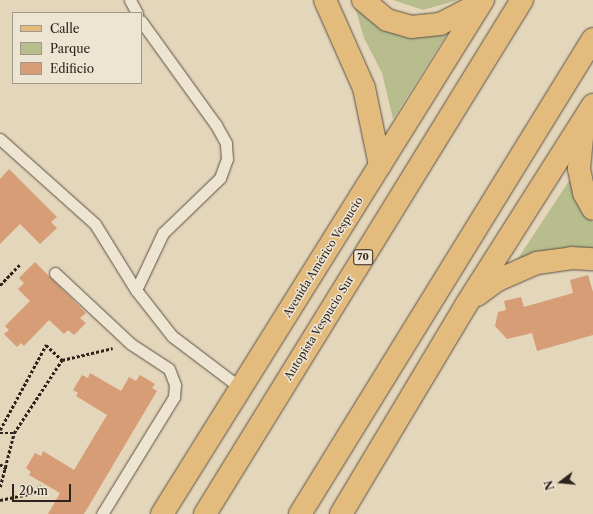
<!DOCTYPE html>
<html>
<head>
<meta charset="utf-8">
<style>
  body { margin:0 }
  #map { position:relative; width:593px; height:514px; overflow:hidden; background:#e4d6ba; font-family:"Libre Caslon Text",serif }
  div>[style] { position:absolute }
  .green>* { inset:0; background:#b7bd8d }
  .building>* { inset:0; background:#d69d76 }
  .path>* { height:2.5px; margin-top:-1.25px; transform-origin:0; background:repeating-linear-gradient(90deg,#2f231d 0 3px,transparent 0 5px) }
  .roads { filter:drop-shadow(0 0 1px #5c5044) drop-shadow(0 0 1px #5c5044) }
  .lane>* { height:11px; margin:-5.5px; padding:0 5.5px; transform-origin:5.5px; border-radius:5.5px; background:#ede4d2 }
  .primary>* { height:22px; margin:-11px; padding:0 11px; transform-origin:11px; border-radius:11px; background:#e2bb7d }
  .highway>* { height:22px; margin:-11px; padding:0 11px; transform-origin:11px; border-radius:11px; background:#e2bb7d }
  span { translate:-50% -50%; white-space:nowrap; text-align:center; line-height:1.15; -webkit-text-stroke:3px #ede4d2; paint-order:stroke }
  .shield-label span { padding:1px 3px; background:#ede4d2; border:1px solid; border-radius:3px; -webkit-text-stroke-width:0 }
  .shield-label { font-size:10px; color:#2f231d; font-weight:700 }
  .street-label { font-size:11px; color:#2f231d }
  .legend { position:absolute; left:12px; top:12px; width:130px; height:72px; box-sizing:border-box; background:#ede4d2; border:1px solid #a1978a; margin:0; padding:5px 7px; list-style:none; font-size:12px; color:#2f231d }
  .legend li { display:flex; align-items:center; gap:8px; height:20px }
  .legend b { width:20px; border:1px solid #a1978a }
  .north { position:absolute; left:541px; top:462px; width:40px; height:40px; -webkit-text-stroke:3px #ede4d2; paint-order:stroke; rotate:254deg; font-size:11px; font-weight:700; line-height:16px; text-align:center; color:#2f231d }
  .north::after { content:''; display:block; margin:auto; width:14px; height:18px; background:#2f231d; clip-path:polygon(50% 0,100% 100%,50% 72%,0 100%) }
  .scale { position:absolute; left:12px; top:484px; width:59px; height:18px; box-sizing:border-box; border:2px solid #2f231d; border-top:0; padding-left:5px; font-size:12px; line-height:14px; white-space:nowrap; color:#2f231d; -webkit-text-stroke:3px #ede4d2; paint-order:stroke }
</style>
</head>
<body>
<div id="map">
  <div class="green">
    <i style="clip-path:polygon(353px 0,380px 28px,409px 38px,449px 30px,393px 119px,382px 73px,364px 38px)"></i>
    <i style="clip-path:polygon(393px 0,458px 0,423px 10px)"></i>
    <i style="clip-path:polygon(571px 178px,580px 208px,593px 222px,593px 250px,555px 249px,515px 263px)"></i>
  </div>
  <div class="building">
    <i style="clip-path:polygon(9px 169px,57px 217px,51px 222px,57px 228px,40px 244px,20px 224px,0 244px,0 179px)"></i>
    <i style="clip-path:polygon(35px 262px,86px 313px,80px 318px,86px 323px,74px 335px,68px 330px,64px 334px,49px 320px,24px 346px,21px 343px,17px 347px,4px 334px,9px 330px,5px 326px,30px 301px,18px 289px,24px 283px,19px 278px)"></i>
    <i style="clip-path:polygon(588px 275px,593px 292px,593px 335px,537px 351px,532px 333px,507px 339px,495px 326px,498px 312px,506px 310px,504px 301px,521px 297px,524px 307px,573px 293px,570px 280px)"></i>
    <i style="clip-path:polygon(90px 373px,121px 391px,129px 377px,136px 381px,140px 375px,155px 384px,152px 388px,157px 391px,84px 514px,48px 514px,60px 493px,29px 475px,31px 472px,26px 468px,35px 453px,41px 456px,43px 451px,74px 470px,107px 415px,76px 396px,78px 393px,73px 390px,82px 375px,88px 378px)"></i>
  </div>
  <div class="path">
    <i style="left:0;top:285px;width:28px;rotate:-46deg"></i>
    <i style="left:0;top:430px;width:97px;rotate:-61.6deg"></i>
    <i style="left:46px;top:345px;width:22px;rotate:43deg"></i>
    <i style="left:0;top:433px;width:14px"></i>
    <i style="left:0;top:464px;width:9px;rotate:36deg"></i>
    <i style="left:0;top:487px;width:56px;rotate:-75.5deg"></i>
    <i style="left:14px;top:433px;width:87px;rotate:-56.7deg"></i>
    <i style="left:62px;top:360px;width:52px;rotate:-13.2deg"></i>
    <i style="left:0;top:500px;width:35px;rotate:-12deg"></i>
    <i style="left:34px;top:493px;width:10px;rotate:-53deg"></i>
  </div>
  <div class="roads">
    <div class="lane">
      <i style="left:130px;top:0;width:15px;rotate:62deg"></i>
      <i style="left:0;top:139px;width:127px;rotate:41.8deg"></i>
      <i style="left:95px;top:224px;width:78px;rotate:58.2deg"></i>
      <i style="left:136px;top:290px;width:58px;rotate:52deg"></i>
      <i style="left:172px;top:336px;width:88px;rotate:37.1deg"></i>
      <i style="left:55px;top:273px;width:104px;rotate:43.1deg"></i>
      <i style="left:131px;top:344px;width:45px;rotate:33.3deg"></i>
      <i style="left:169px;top:369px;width:17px;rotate:69deg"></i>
      <i style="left:175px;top:385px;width:12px;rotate:95deg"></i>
      <i style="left:174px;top:397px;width:137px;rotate:121.6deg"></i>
      <i style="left:136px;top:290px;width:63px;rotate:-64.7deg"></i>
      <i style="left:163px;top:233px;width:79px;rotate:-44deg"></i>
      <i style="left:220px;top:178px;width:20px;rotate:-70deg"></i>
      <i style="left:227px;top:159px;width:16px;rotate:-94deg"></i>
      <i style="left:226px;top:143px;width:21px;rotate:-119deg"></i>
      <i style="left:216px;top:125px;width:128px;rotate:-125.8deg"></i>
    </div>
    <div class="primary">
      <i style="left:325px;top:0;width:96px;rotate:66.1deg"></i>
      <i style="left:364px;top:88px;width:79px;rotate:78.3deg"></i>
      <i style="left:363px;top:0;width:31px;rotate:40deg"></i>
      <i style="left:387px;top:20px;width:25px;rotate:16deg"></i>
      <i style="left:411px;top:27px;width:29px;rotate:-6deg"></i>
      <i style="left:440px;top:24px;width:42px;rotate:-27.2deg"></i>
      <i style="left:583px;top:128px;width:41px;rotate:95.6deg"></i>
      <i style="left:579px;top:169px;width:25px;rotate:78deg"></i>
      <i style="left:584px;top:193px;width:18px;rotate:61deg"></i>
      <i style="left:477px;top:295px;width:26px;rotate:-36deg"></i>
      <i style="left:498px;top:280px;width:43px;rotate:-23.6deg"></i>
      <i style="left:537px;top:263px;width:34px;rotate:-8deg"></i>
      <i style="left:571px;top:258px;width:22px;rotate:3deg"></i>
      <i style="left:162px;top:514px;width:606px;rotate:-58.01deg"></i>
      <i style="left:341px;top:514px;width:244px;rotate:-59.1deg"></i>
      <i style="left:466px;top:305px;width:237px;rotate:-57.6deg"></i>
    </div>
    <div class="highway">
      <i style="left:205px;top:514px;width:604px;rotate:-58.34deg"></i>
      <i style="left:300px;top:514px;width:558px;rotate:-58.33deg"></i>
    </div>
  </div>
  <div class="shield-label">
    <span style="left:363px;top:257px">70</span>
  </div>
  <div class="street-label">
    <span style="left:323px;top:257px;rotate:-58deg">Avenida Américo Vespucio</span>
    <span style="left:319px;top:328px;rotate:-58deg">Autopista Vespucio Sur</span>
  </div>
  <ul class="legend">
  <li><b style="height:5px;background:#e2bb7d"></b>Calle</li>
  <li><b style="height:11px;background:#b7bd8d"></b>Parque</li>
  <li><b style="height:11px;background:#d69d76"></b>Edificio</li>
  </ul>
  <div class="north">N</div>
  <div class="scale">20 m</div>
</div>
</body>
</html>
